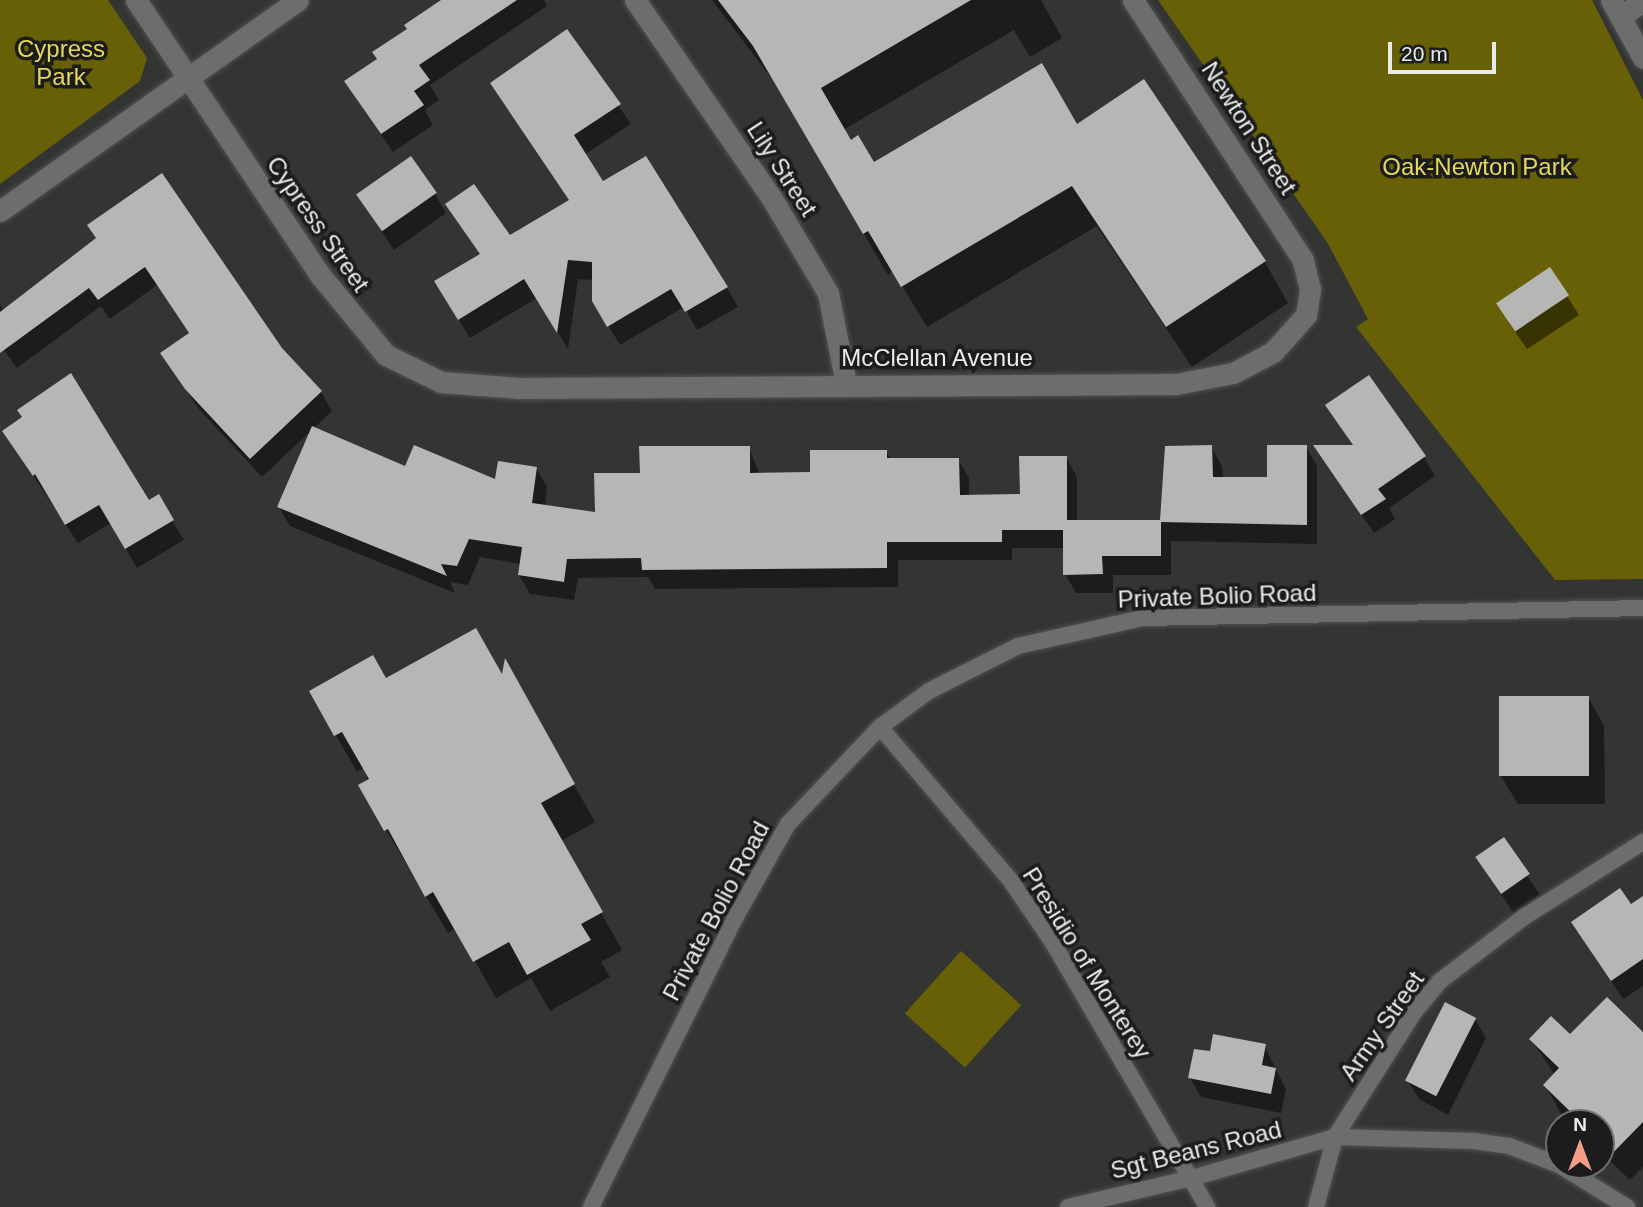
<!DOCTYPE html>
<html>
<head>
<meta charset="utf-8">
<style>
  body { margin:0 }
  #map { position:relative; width:1643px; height:1207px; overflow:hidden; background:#333533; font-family:Arial,sans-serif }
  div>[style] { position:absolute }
  .green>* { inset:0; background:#686006; transform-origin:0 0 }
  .shadow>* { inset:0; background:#0007; transform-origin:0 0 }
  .building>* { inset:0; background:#b6b7b4; transform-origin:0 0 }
  .roads { filter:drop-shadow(0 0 2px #505351) drop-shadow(0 0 2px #505351) }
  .lane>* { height:16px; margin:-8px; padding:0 8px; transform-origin:8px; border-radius:8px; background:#6c6e6c }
  .street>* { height:21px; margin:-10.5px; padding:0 10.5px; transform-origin:10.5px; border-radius:10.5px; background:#6c6e6c }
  span { translate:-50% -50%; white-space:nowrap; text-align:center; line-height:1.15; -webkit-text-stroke:7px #1b1c1b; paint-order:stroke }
  .park-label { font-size:24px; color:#e4d75f }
  .street-label { font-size:24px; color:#eaecea }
  .north { position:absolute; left:1545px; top:1109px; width:70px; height:70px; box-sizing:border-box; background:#1b1c1b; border:2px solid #6e6f6e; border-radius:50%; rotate:0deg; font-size:19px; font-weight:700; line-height:28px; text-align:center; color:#eaecea }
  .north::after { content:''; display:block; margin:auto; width:24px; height:32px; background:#f49e8a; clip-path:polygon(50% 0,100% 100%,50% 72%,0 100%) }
  .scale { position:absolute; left:1388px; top:42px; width:108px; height:32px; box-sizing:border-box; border:4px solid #eaecea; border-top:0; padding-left:9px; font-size:21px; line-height:24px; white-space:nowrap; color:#eaecea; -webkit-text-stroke:5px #1b1c1b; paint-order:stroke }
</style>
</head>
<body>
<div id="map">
  <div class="green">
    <i style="clip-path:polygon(0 0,108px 0,147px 58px,140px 81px,0 184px)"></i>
    <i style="clip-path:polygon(1158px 0,1592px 0,1643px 100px,1643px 579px,1555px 580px,1356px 327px,1368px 319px,1327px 242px)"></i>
    <i style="left:961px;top:951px;width:81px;height:84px;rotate:42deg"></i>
  </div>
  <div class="shadow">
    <i style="clip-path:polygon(441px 0,544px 0,547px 6px,430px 85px,439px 100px,425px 110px,433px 125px,393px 152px,358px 101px,379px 60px)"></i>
    <i style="clip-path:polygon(712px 0,1041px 0,1062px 38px,1030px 57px,1014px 30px,843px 130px,850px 142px,874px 164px,1077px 126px,1265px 262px,1288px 303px,1192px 367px,1097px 226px,927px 327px,893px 271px,888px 275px,779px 88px)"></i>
    <i style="clip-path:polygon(567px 32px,631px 124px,584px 155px,603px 183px,727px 288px,738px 307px,697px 330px,684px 307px,620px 345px,594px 301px,594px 280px,578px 279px,568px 349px,537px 298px,470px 338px,447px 301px,481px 255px,447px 205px,509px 238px,570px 202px)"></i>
    <i style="clip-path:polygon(435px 194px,446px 213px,394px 250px,358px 196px)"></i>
    <i style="clip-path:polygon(89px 226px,281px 349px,321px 392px,332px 411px,262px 477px,198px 408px,163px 354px,190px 335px,157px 285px,110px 319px,101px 306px,17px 368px,4px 350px,0 353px,0 305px,4px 311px,97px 239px)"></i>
    <i style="clip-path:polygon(1550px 269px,1579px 315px,1527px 349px,1509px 323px)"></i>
    <i style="clip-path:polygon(1327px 405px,1424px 457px,1435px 476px,1389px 508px,1395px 519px,1374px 533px,1316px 447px,1354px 447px)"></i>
    <i style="clip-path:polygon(4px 432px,148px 503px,158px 497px,184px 540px,137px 568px,111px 523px,78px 543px)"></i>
    <i style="clip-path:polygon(1211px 447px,1222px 466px,1223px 479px,1268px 479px,1306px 447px,1317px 466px,1317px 544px,1171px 541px,1171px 575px,1113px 575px,1113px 593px,1076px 593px,1065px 574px,1065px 548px,1012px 548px,1012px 560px,898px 560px,898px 587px,655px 589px,648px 577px,578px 578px,574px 600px,530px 594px,519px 575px,521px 564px,480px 557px,468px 585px,450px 582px,455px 593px,290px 526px,279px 507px,406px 468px,496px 481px,536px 468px,547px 487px,545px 506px,597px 514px,642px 475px,749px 448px,760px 475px,811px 474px,886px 452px,891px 459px,958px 459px,969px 478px,969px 496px,1021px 496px,1066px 457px,1077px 477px,1077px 522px,1161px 522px)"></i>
    <i style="clip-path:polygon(503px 678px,525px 697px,595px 822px,561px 841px,622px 950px,601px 962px,610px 977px,550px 1011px,531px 978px,496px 998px,456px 928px,448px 933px,382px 823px,364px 768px,357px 772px,311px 692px,386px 680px)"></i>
    <i style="clip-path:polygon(1588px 697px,1604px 726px,1605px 804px,1518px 804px,1501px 776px)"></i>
    <i style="left:1503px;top:840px;width:66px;height:32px;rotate:56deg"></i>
    <i style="clip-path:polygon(1643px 903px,1643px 986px,1623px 999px,1573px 922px)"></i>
    <i style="clip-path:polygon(1475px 1019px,1486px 1038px,1448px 1115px,1419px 1099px,1407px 1080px)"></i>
    <i style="clip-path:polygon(1643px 1034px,1643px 1167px,1630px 1180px,1601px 1152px,1601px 1123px,1571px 1123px,1561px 1114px,1545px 1085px,1555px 1075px,1531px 1039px)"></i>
    <i style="clip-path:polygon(1264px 1045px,1286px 1089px,1281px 1113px,1201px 1097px,1190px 1078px,1211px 1053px)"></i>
  </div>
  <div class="building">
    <i style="clip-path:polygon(441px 0,517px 0,419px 65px,430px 80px,414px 91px,424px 105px,381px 134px,344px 81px,377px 59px,372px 52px,407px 29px,404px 25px)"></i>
    <i style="clip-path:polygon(718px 0,971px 0,821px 88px,851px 140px,858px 135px,874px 162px,1042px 63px,1077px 124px,1144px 79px,1266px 261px,1166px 327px,1072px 186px,901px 287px,868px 231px,863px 234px,753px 46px)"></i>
    <i style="clip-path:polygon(567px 29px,621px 104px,574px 135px,603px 181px,646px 156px,728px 287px,685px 312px,671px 289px,607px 327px,592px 301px,592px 262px,568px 260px,557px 333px,524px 279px,458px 320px,434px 281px,480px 254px,445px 204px,474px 184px,510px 235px,569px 200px,490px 83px)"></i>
    <i style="left:411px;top:156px;width:45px;height:67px;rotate:55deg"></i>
    <i style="clip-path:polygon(162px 173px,282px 348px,322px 391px,250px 459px,185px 389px,160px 353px,189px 333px,145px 267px,98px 300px,89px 288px,0 353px,0 312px,96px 238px,87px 225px)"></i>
    <i style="left:1550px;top:267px;width:34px;height:65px;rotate:56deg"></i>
    <i style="clip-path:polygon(71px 373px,149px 500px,159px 494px,174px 520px,125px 549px,99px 505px,65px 525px,35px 474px,33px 476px,2px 431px,22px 417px,17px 410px)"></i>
    <i style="clip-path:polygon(1369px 375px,1426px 456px,1378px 489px,1386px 499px,1361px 515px,1313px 445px,1353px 445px,1325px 405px)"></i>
    <i style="clip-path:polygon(312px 426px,405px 466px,414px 445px,495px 479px,498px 461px,537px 467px,532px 503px,595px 512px,594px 473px,640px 473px,639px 446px,750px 446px,750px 473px,810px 472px,810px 450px,887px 450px,887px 458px,959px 458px,960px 495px,1020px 494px,1019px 456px,1067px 456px,1067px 520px,1160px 520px,1165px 446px,1212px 445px,1213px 477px,1267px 477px,1267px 445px,1307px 445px,1307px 525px,1161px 522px,1161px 556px,1102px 556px,1103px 574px,1063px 575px,1063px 530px,1002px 530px,1002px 542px,887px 542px,887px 568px,642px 570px,641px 558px,567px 559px,564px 582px,518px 575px,522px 547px,469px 539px,457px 566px,441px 564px,447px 576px,277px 507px)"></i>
    <i style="clip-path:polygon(476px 628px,502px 674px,505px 658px,575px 784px,541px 803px,603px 912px,581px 924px,591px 940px,527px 975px,509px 942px,473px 962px,433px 892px,425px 897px,388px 829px,384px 831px,358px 785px,369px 779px,342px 732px,334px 736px,309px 691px,373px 655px,386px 678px)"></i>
    <i style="left:1499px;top:696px;width:90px;height:80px"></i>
    <i style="left:1504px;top:837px;width:45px;height:35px;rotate:55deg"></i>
    <i style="clip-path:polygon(1620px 888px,1631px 904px,1643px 896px,1643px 959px,1611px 981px,1571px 922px)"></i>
    <i style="clip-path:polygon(1607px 997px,1643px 1032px,1643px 1122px,1601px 1165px,1601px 1123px,1582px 1123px,1543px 1085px,1559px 1068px,1529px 1039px,1551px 1016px,1570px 1034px)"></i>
    <i style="left:1445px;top:1002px;width:35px;height:88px;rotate:27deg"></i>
    <i style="clip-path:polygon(1213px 1034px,1266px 1044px,1262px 1065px,1276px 1068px,1271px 1094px,1188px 1078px,1194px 1049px,1210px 1051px)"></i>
  </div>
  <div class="roads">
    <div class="lane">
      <i style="left:880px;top:727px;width:202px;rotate:49.6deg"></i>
      <i style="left:1011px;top:881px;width:75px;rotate:55.9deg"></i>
      <i style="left:1053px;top:943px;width:306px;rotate:59.7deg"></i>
      <i style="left:1559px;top:1165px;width:80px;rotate:31.7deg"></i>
      <i style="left:591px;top:1207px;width:323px;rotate:-63.5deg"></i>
      <i style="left:735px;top:918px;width:108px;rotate:-60.6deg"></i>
      <i style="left:788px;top:824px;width:134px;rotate:-46.5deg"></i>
      <i style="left:880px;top:727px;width:61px;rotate:-36.3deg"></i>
      <i style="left:929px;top:691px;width:100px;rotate:-26.8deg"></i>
      <i style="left:1018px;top:646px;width:127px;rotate:-12.7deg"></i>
      <i style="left:1142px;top:618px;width:501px;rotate:-1.14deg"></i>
      <i style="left:1068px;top:1207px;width:127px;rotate:-13.2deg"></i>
      <i style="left:1192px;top:1178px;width:149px;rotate:-16deg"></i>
      <i style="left:1335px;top:1137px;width:139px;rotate:1.6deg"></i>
      <i style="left:1474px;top:1141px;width:35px;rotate:8deg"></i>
      <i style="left:1509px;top:1146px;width:53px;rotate:20.8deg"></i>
      <i style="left:1316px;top:1207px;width:73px;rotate:-74.8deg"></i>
      <i style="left:1335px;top:1137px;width:149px;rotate:-57.6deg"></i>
      <i style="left:1415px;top:1011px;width:39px;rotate:-50deg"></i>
      <i style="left:1440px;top:981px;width:106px;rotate:-37.3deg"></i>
      <i style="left:1524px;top:917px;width:141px;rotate:-32.2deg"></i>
    </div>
    <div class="street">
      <i style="left:136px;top:0;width:331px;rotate:56.2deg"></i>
      <i style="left:320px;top:275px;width:104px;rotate:50.5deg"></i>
      <i style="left:386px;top:355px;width:61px;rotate:26.1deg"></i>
      <i style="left:441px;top:382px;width:79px;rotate:4.3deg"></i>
      <i style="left:520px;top:388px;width:656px;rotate:-0.35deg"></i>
      <i style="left:1176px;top:384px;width:58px;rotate:-10.9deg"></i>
      <i style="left:1233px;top:373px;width:45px;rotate:-27.7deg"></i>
      <i style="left:1273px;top:352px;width:50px;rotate:-48.3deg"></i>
      <i style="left:1306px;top:315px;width:26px;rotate:-81deg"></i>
      <i style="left:1310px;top:289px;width:30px;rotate:-104deg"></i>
      <i style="left:1303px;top:260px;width:311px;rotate:-123.2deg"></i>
      <i style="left:635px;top:0;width:239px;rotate:55.4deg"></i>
      <i style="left:771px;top:197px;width:112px;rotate:59.3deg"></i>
      <i style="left:828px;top:293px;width:93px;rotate:78.8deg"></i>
      <i style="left:1611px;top:0;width:66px;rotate:61.1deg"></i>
      <i style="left:1620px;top:17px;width:28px;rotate:-35deg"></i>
      <i style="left:0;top:211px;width:365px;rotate:-35.3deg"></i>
    </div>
  </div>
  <div class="park-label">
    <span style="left:61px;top:63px">Cypress<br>Park</span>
    <span style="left:1477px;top:167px">Oak-Newton Park</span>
  </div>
  <div class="street-label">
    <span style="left:1249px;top:128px;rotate:57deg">Newton Street</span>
    <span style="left:782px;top:169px;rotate:57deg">Lily Street</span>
    <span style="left:318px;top:224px;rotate:55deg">Cypress Street</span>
    <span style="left:937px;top:358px">McClellan Avenue</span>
    <span style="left:1217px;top:596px;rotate:-2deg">Private Bolio Road</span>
    <span style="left:716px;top:911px;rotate:-62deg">Private Bolio Road</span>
    <span style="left:1087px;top:963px;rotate:58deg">Presidio of Monterey</span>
    <span style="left:1382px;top:1026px;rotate:-55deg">Army Street</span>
    <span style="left:1196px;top:1150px;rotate:-14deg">Sgt Beans Road</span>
  </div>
  <div class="north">N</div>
  <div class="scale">20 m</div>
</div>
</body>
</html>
